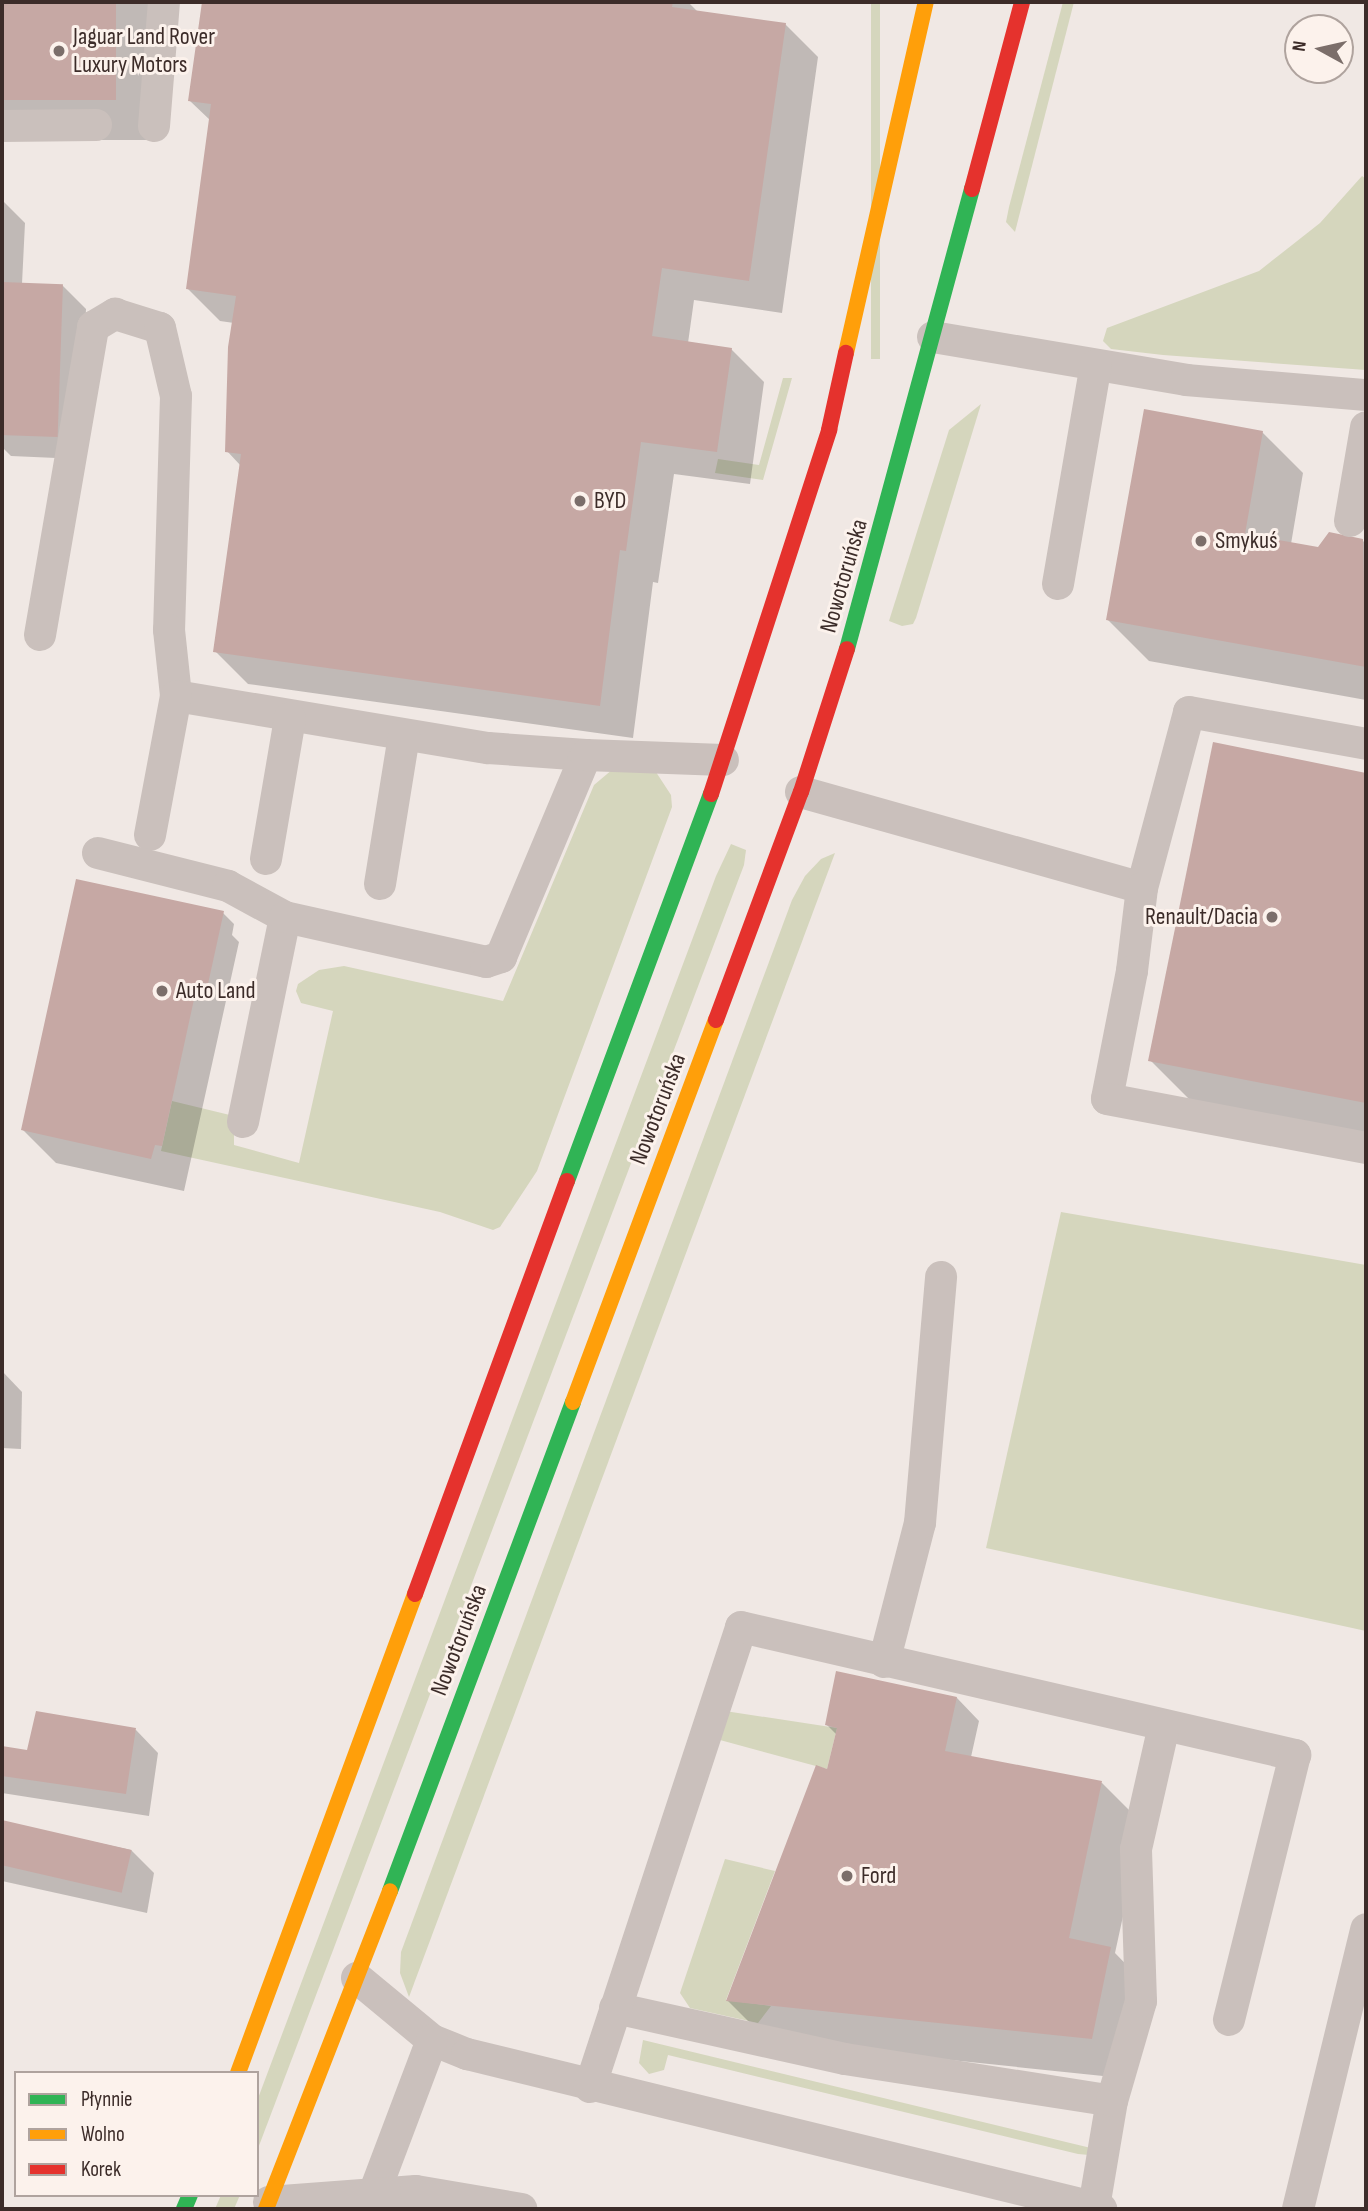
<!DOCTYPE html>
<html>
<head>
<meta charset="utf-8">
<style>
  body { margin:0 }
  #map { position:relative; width:1368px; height:2211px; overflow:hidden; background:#f0e8e4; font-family:"Sofia Sans Condensed",sans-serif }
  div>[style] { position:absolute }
  .green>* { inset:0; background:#d5d6bd; transform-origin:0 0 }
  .shadow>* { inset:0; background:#0003; transform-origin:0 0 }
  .building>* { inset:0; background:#c6a8a4; transform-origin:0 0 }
  .lane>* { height:32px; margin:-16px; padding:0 16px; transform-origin:16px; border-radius:16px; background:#cac0bc }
  .fast>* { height:16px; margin:-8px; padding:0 8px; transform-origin:8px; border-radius:8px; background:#30b455 }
  .slow>* { height:16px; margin:-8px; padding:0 8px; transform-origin:8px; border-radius:8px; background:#ff9f0a }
  .jam>* { height:16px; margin:-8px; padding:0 8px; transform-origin:8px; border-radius:8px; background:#e5322d }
  .dots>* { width:19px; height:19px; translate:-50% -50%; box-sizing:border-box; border:4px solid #fcf2ec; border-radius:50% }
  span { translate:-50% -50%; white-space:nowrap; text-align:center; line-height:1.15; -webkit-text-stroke:6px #fcf2ec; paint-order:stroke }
  .poi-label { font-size:24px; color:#3c2c29 }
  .left { translate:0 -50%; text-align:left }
  .right { translate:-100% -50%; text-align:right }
  .street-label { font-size:24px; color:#3c2c29 }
  .frame { position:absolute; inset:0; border:4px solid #3c2c29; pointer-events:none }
  .legend { position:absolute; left:14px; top:2071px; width:245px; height:126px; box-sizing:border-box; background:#fcf2ec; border:2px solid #afa39e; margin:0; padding:9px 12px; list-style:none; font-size:21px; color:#3c2c29 }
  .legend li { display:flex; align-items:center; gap:14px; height:35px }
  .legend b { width:35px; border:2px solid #afa39e }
  .north { position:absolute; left:1284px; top:14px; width:70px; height:70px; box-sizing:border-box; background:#fcf2ec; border:2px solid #afa39e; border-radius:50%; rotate:278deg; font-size:19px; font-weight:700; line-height:28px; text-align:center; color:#3c2c29 }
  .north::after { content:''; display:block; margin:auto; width:24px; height:32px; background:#7b6e6a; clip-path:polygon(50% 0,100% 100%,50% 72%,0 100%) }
</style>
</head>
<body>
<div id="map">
  <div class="green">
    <i style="left:871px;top:2px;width:9px;height:357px"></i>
    <i style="clip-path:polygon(1063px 2px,1074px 2px,1015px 232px,1006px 222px,1009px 207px)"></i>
    <i style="clip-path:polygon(1362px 176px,1366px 179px,1366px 370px,1163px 355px,1111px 349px,1103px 341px,1107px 328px,1259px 271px,1320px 223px)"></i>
    <i style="clip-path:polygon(783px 378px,792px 378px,763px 480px,715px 473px,718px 459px,759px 465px)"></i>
    <i style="clip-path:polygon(981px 404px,916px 618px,913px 624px,902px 626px,889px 621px,949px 430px)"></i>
    <i style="clip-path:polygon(613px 769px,654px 769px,671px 795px,672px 807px,537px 1171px,500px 1227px,493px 1230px,440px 1212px,161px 1151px,172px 1101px,234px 1116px,234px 1145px,299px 1163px,333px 1011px,301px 1003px,296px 991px,298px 984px,319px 970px,344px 966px,503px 1001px,594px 785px)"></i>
    <i style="clip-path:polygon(731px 844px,746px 850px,744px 865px,257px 2151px,257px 2101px,716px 876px)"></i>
    <i style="clip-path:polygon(835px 853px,409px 1997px,400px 1973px,401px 1952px,792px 900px,805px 876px,821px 859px)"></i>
    <i style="clip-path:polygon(1061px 1212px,1366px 1265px,1366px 1631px,986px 1548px)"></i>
    <i style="clip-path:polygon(725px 1711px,837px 1728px,827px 1769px,720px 1740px)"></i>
    <i style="clip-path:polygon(725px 1859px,775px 1871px,726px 2000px,771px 2006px,758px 2023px,690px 2008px,680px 1993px)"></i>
    <i style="clip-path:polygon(643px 2040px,1091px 2148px,1089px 2155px,1078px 2154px,668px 2055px,664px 2070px,649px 2074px,639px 2063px)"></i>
    <i style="clip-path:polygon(221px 2195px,240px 2195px,234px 2209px,215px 2209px)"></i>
  </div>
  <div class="shadow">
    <i style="left:2px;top:2px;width:154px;height:138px"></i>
    <i style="clip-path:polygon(204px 2px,688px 2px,698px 12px,785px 24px,818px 57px,782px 313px,694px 300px,688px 343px,731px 349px,764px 382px,750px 484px,674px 474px,658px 583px,653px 582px,633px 738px,248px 684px,215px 651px,241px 466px,227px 451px,234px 323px,220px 321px,187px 288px,211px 121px,190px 101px)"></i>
    <i style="clip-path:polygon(2px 200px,25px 223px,22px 284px,63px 286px,86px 309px,79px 459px,11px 456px,2px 447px)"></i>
    <i style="clip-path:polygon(1262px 432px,1303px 473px,1291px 544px,1324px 550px,1362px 540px,1366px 544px,1366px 700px,1149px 661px,1108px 620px)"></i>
    <i style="clip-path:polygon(1214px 744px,1366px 775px,1366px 1135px,1191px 1101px,1150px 1060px)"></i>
    <i style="clip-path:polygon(223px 913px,234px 924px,232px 935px,239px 942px,184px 1191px,56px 1163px,23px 1130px)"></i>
    <i style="clip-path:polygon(2px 1371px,22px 1392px,21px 1449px,2px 1448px)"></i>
    <i style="clip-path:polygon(957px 1698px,979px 1721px,971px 1757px,1102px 1783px,1143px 1824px,1115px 1953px,1151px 1990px,1132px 2079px,768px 2041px,728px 2001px,828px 1771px,837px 1735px,827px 1725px)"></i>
    <i style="clip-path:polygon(136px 1730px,158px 1753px,149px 1816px,2px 1793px,2px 1748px,29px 1752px)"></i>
    <i style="clip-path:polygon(2px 1822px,131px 1850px,154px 1873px,147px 1913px,2px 1881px)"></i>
  </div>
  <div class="building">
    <i style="left:2px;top:2px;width:114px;height:98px"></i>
    <i style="clip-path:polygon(202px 2px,673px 2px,672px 7px,786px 23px,749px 281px,662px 268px,652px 336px,732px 348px,717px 452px,641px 442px,626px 551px,620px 550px,600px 706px,213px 652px,241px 454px,225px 452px,228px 347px,236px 296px,186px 289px,211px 104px,188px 101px)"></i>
    <i style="left:2px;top:282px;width:61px;height:153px;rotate:2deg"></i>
    <i style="clip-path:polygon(1144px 409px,1263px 431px,1245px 534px,1318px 547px,1329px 532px,1363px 539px,1366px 667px,1106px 620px)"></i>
    <i style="clip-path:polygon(1213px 742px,1366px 773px,1366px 1103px,1148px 1061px)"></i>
    <i style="clip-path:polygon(76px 879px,224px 911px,208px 984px,198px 981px,162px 1146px,155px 1145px,151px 1159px,21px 1130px)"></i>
    <i style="clip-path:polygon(836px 1671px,957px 1697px,945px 1751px,1102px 1781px,1069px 1938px,1111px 1947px,1092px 2039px,726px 2001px,816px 1765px,827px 1769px,837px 1728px,825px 1725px)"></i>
    <i style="clip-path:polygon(36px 1711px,136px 1728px,126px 1794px,2px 1776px,2px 1746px,27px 1750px)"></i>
    <i style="left:2px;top:1820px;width:133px;height:44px;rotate:13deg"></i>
  </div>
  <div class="lane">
    <i style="left:2px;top:126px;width:94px;rotate:-0.6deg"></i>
    <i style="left:154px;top:126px;width:124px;rotate:-85.4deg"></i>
    <i style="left:933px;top:337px;width:257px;rotate:9.6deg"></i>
    <i style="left:1186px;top:380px;width:181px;rotate:4.8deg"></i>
    <i style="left:1350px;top:521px;width:95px;rotate:-80.3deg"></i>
    <i style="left:1058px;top:584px;width:222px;rotate:-80.2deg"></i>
    <i style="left:40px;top:635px;width:313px;rotate:-80.2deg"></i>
    <i style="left:93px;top:327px;width:26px;rotate:-31deg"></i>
    <i style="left:115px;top:314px;width:47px;rotate:17.3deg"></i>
    <i style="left:160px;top:328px;width:70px;rotate:76.8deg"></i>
    <i style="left:176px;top:396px;width:234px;rotate:91.7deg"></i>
    <i style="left:169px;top:630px;width:66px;rotate:83.9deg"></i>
    <i style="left:176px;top:696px;width:316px;rotate:9.5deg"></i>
    <i style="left:488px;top:748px;width:98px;rotate:4.1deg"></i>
    <i style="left:801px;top:792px;width:354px;rotate:15.7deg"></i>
    <i style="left:1142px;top:888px;width:182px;rotate:-75deg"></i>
    <i style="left:1189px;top:712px;width:180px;rotate:10.2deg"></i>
    <i style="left:150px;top:835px;width:141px;rotate:-79.4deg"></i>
    <i style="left:98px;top:853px;width:134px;rotate:14.2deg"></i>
    <i style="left:228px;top:886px;width:65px;rotate:28.5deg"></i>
    <i style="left:266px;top:859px;width:143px;rotate:-80.3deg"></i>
    <i style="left:380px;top:884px;width:151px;rotate:-80.8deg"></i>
    <i style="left:1142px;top:888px;width:84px;rotate:96.9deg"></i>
    <i style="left:1132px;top:971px;width:130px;rotate:101.1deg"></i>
    <i style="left:1107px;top:1099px;width:264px;rotate:10.7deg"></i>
    <i style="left:243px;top:1122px;width:209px;rotate:-78.4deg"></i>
    <i style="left:285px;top:917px;width:206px;rotate:12.6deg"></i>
    <i style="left:486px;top:962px;width:16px;rotate:-18deg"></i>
    <i style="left:501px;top:957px;width:219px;rotate:-67.2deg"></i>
    <i style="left:586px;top:755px;width:137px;rotate:2.1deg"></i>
    <i style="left:884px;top:1662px;width:144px;rotate:-75.5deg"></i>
    <i style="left:920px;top:1523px;width:247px;rotate:-85.1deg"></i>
    <i style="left:357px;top:1978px;width:97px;rotate:39.6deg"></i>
    <i style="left:432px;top:2040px;width:38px;rotate:22deg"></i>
    <i style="left:467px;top:2054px;width:653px;rotate:13.74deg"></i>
    <i style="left:615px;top:2008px;width:236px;rotate:12.5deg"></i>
    <i style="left:845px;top:2059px;width:270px;rotate:8.9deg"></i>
    <i style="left:590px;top:2087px;width:484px;rotate:-71.8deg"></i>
    <i style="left:741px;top:1627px;width:569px;rotate:13.01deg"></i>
    <i style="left:1295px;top:1755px;width:273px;rotate:104deg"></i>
    <i style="left:375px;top:2191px;width:161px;rotate:-69.3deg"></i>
    <i style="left:269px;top:2202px;width:147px;rotate:-4.3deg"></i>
    <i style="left:416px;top:2191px;width:107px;rotate:9.7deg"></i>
    <i style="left:1094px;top:2207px;width:108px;rotate:-80.4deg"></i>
    <i style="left:1112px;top:2101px;width:104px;rotate:-73.8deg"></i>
    <i style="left:1141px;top:2001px;width:152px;rotate:-91.9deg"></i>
    <i style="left:1136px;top:1849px;width:126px;rotate:-77.2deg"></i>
    <i style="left:1298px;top:2209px;width:288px;rotate:-76.3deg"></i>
  </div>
  <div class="fast">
    <i style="left:847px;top:649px;width:477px;rotate:-74.8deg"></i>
    <i style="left:567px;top:1181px;width:413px;rotate:-69.6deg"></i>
    <i style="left:390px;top:1891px;width:522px;rotate:-69.48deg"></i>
    <i style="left:184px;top:2209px;width:15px;rotate:-67deg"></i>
  </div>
  <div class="slow">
    <i style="left:846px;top:353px;width:360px;rotate:-77.2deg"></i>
    <i style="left:573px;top:1402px;width:408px;rotate:-69.5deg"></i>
    <i style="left:238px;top:2073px;width:511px;rotate:-69.72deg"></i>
    <i style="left:266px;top:2209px;width:341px;rotate:-68.7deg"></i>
  </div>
  <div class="jam">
    <i style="left:972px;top:189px;width:194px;rotate:-75deg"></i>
    <i style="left:711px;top:794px;width:383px;rotate:-72deg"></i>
    <i style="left:829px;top:430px;width:79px;rotate:-77.6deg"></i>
    <i style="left:716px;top:1020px;width:243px;rotate:-69.6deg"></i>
    <i style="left:801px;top:792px;width:150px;rotate:-72.2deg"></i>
    <i style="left:415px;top:1594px;width:440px;rotate:-69.8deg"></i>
  </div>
  <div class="dots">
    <i style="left:59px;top:51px;background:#7b6e6a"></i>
    <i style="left:580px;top:501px;background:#7b6e6a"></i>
    <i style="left:1201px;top:541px;background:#7b6e6a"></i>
    <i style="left:1272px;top:917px;background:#7b6e6a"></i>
    <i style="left:162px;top:991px;background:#7b6e6a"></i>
    <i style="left:847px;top:1876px;background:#7b6e6a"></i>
  </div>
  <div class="poi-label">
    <span class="left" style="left:73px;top:51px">Jaguar Land Rover<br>Luxury Motors</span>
    <span class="left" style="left:594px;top:501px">BYD</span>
    <span class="left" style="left:1215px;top:541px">Smykuś</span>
    <span class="right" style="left:1258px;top:917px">Renault/Dacia</span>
    <span class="left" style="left:176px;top:991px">Auto Land</span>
    <span class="left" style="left:861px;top:1876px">Ford</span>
  </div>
  <div class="street-label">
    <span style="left:844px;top:576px;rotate:-74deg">Nowotoruńska</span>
    <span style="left:658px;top:1109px;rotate:-69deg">Nowotoruńska</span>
    <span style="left:459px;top:1640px;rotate:-69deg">Nowotoruńska</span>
  </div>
  <div class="frame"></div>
  <ul class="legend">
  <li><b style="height:9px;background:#30b455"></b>Płynnie</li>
  <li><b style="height:9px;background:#ff9f0a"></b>Wolno</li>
  <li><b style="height:9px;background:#e5322d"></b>Korek</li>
  </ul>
  <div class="north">N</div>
</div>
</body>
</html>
